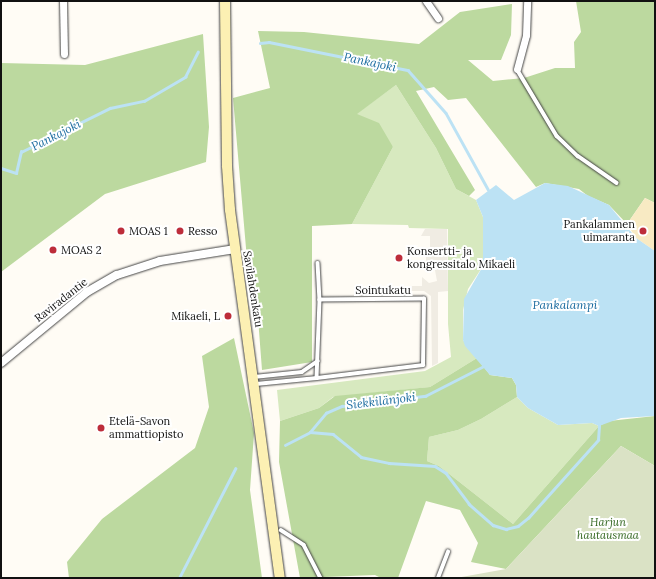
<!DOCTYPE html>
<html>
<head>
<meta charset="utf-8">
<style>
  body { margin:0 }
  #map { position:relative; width:656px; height:579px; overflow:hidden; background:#fffcf5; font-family:Lora,serif }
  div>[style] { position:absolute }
  .green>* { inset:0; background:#d7e9bf }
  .forest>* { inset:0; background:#bcd99f }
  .sand>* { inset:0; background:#f8eac3 }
  .cemetery>* { inset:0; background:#dae2c5 }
  .plaza>* { inset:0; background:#f0ece3 }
  .water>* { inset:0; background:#bce2f4 }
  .stream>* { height:2.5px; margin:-1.25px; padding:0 1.25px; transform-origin:1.25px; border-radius:1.25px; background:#bce2f4 }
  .roads { filter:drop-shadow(0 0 1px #444) drop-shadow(0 0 1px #444) }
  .service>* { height:3.5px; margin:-1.75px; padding:0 1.75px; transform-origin:1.75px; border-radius:1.75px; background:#fff }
  .minor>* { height:7px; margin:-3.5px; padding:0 3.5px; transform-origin:3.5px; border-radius:3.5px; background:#fff }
  .tertiary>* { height:8px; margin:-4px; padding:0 4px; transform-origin:4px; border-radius:4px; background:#fff }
  .secondary>* { height:10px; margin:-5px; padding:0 5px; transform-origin:5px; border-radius:5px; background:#fcf0b3 }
  .dots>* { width:11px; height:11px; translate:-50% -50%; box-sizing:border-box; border:2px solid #fff; border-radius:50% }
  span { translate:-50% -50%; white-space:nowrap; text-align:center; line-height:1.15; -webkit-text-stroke:4px #fff; paint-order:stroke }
  .poi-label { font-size:11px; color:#111 }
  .right { translate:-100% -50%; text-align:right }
  .left { translate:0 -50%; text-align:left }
  .street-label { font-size:11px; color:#111 }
  .park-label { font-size:11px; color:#346822; font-style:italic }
  .water-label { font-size:12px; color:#1d6da0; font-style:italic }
  .frame { position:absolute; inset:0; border:2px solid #111; pointer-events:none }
</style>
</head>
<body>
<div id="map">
  <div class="green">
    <i style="clip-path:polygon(396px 85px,436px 148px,456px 189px,476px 200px,483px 217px,483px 266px,468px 289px,463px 310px,463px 340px,477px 358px,430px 387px,333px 397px,319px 408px,280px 421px,277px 390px,425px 371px,451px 357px,448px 324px,448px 229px,409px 228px,408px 225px,352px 224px,393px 147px,356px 114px)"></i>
    <i style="clip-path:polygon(517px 397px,528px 408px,558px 425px,592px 423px,599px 426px,513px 524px,439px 466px,427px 461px,429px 437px,458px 430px,481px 419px)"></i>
  </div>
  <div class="forest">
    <i style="clip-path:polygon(576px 1px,655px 1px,655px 203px,645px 198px,627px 224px,609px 205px,588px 196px,579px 189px,545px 183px,536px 187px,466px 98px,448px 100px,434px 87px,416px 91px,475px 190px,469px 196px,456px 189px,436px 148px,396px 85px,357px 114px,379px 123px,393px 147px,352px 224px,312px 226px,312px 362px,262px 370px,258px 318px,248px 271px,233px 98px,270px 88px,258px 31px,304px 32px,419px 44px,460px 12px,512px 4px,511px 35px,501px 60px,468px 60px,493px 81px,524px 78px,555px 68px,575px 68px,574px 42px,581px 32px)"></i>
    <i style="clip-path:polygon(203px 34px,209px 127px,206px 162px,105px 194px,1px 272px,1px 63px,85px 65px)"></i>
    <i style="clip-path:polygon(234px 338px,254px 433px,250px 490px,262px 578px,69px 578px,67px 562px,102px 519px,195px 448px,209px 407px,202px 356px)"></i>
    <i style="clip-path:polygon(477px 358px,490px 375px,512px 378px,516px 385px,517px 397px,481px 419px,458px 430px,429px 437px,427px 461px,439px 466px,513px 524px,599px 426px,609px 421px,655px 416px,655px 466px,621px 446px,506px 569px,471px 562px,478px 543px,460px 510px,426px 501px,398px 578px,381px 578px,375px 575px,300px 578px,279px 462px,280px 421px,319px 408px,335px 396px,430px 387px)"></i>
  </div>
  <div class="sand">
    <i style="clip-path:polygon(645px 198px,655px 203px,655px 251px,636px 238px,627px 224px)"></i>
  </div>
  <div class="cemetery">
    <i style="clip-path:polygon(621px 446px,655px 466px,655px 578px,456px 578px,506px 569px)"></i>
  </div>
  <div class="plaza">
    <i style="clip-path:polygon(425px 229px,447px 229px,448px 291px,438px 292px,438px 363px,432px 366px,431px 296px,424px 291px,380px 291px,381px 286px,422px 286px,422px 277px,429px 283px,437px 281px,434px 265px,422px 268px,422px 261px,426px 261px,426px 251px,430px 251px,430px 236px,421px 236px)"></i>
  </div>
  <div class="water">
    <i style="clip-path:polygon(545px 183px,568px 186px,609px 205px,636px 238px,655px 251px,655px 416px,621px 418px,599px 426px,592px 423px,558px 425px,528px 408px,517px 397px,516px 385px,512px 378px,490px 375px,465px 346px,463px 340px,464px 299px,483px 266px,483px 217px,476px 200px,496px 185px,514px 200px)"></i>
  </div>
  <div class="stream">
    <i style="left:260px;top:43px;width:9px;rotate:-6deg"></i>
    <i style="left:269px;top:42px;width:142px;rotate:11.4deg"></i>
    <i style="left:408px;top:70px;width:57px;rotate:48.5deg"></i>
    <i style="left:446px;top:113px;width:87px;rotate:61.1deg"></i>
    <i style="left:1px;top:168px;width:16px;rotate:18deg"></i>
    <i style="left:16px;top:173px;width:22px;rotate:-77deg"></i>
    <i style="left:21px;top:152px;width:99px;rotate:-26.3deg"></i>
    <i style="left:110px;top:108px;width:35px;rotate:-12deg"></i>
    <i style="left:144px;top:101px;width:48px;rotate:-30.3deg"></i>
    <i style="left:185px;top:77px;width:28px;rotate:-63deg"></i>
    <i style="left:310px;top:432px;width:23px;rotate:5deg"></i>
    <i style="left:333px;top:434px;width:36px;rotate:39deg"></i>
    <i style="left:361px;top:457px;width:29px;rotate:12deg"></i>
    <i style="left:389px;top:463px;width:46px;rotate:3.7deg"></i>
    <i style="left:435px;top:466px;width:13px;rotate:32deg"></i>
    <i style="left:446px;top:473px;width:39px;rotate:53deg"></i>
    <i style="left:469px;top:504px;width:32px;rotate:41deg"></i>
    <i style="left:493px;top:525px;width:14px;rotate:17deg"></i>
    <i style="left:506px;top:529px;width:12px;rotate:-14deg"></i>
    <i style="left:518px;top:526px;width:13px;rotate:-39deg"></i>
    <i style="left:528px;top:518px;width:105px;rotate:-48.1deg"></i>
    <i style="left:598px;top:440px;width:14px;rotate:-86deg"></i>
    <i style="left:285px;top:445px;width:28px;rotate:-27deg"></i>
    <i style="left:310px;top:432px;width:25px;rotate:-50deg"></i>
    <i style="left:326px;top:413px;width:17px;rotate:-24deg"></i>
    <i style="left:342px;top:406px;width:84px;rotate:-6.9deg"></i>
    <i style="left:425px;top:396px;width:66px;rotate:-27deg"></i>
    <i style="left:179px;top:578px;width:123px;rotate:-62.8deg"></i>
  </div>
  <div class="roads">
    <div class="service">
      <i style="left:517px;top:69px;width:78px;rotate:59.2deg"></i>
      <i style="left:557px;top:136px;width:29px;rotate:44deg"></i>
      <i style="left:578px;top:156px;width:47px;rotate:34.7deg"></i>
      <i style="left:318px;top:263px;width:37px;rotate:87deg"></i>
      <i style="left:254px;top:377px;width:48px;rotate:-5.9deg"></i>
      <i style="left:302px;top:372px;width:19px;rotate:-35deg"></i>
      <i style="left:256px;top:384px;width:61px;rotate:-5.6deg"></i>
      <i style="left:317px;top:378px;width:107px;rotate:-7deg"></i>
      <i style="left:423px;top:365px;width:66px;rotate:-89.1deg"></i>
      <i style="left:424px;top:299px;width:104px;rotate:179.4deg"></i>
      <i style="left:320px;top:300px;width:78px;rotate:92.2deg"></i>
      <i style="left:281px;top:530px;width:27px;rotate:33deg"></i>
      <i style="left:304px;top:545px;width:37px;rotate:63deg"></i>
      <i style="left:438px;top:578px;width:28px;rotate:-69deg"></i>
    </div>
    <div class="minor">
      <i style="left:63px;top:1px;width:53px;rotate:88.9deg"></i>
      <i style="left:426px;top:1px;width:21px;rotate:55deg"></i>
      <i style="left:517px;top:69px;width:35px;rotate:-75deg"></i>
      <i style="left:526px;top:35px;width:34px;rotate:-88deg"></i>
    </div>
    <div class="tertiary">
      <i style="left:1px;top:363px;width:112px;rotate:-39.5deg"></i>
      <i style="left:87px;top:292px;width:34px;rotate:-30deg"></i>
      <i style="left:117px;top:275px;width:45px;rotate:-18deg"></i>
      <i style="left:160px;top:261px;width:76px;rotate:-9.1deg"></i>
    </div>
    <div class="secondary">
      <i style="left:225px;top:1px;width:165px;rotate:89.3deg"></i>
      <i style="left:227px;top:166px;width:44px;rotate:86.1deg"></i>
      <i style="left:230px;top:210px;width:371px;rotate:82.3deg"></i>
    </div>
  </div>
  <div class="dots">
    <i style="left:121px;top:231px;background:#bd2d3a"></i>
    <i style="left:180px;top:231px;background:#bd2d3a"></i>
    <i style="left:643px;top:231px;background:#bd2d3a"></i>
    <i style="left:53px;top:250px;background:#bd2d3a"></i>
    <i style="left:399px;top:258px;background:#bd2d3a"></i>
    <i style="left:228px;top:316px;background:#bd2d3a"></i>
    <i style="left:101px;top:428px;background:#bd2d3a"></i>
  </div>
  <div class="poi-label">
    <span class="right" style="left:635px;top:231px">Pankalammen<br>uimaranta</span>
    <span class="left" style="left:129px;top:231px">MOAS 1</span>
    <span class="left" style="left:188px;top:231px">Resso</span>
    <span class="left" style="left:61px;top:250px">MOAS 2</span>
    <span class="left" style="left:407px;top:258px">Konsertti- ja<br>kongressitalo Mikaeli</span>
    <span class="right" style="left:220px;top:316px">Mikaeli, L</span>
    <span class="left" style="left:109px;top:428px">Etelä-Savon<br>ammattiopisto</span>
  </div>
  <div class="street-label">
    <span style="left:253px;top:289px;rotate:81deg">Savilahdenkatu</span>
    <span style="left:383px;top:290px">Sointukatu</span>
    <span style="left:61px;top:300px;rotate:-38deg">Raviradantie</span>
  </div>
  <div class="park-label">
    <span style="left:608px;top:529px">Harjun<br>hautausmaa</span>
  </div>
  <div class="water-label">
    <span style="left:370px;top:62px;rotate:12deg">Pankajoki</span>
    <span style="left:56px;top:135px;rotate:-27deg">Pankajoki</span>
    <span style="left:565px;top:305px">Pankalampi</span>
    <span style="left:381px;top:401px;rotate:-7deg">Siekkilänjoki</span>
  </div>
  <div class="frame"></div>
</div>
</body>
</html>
